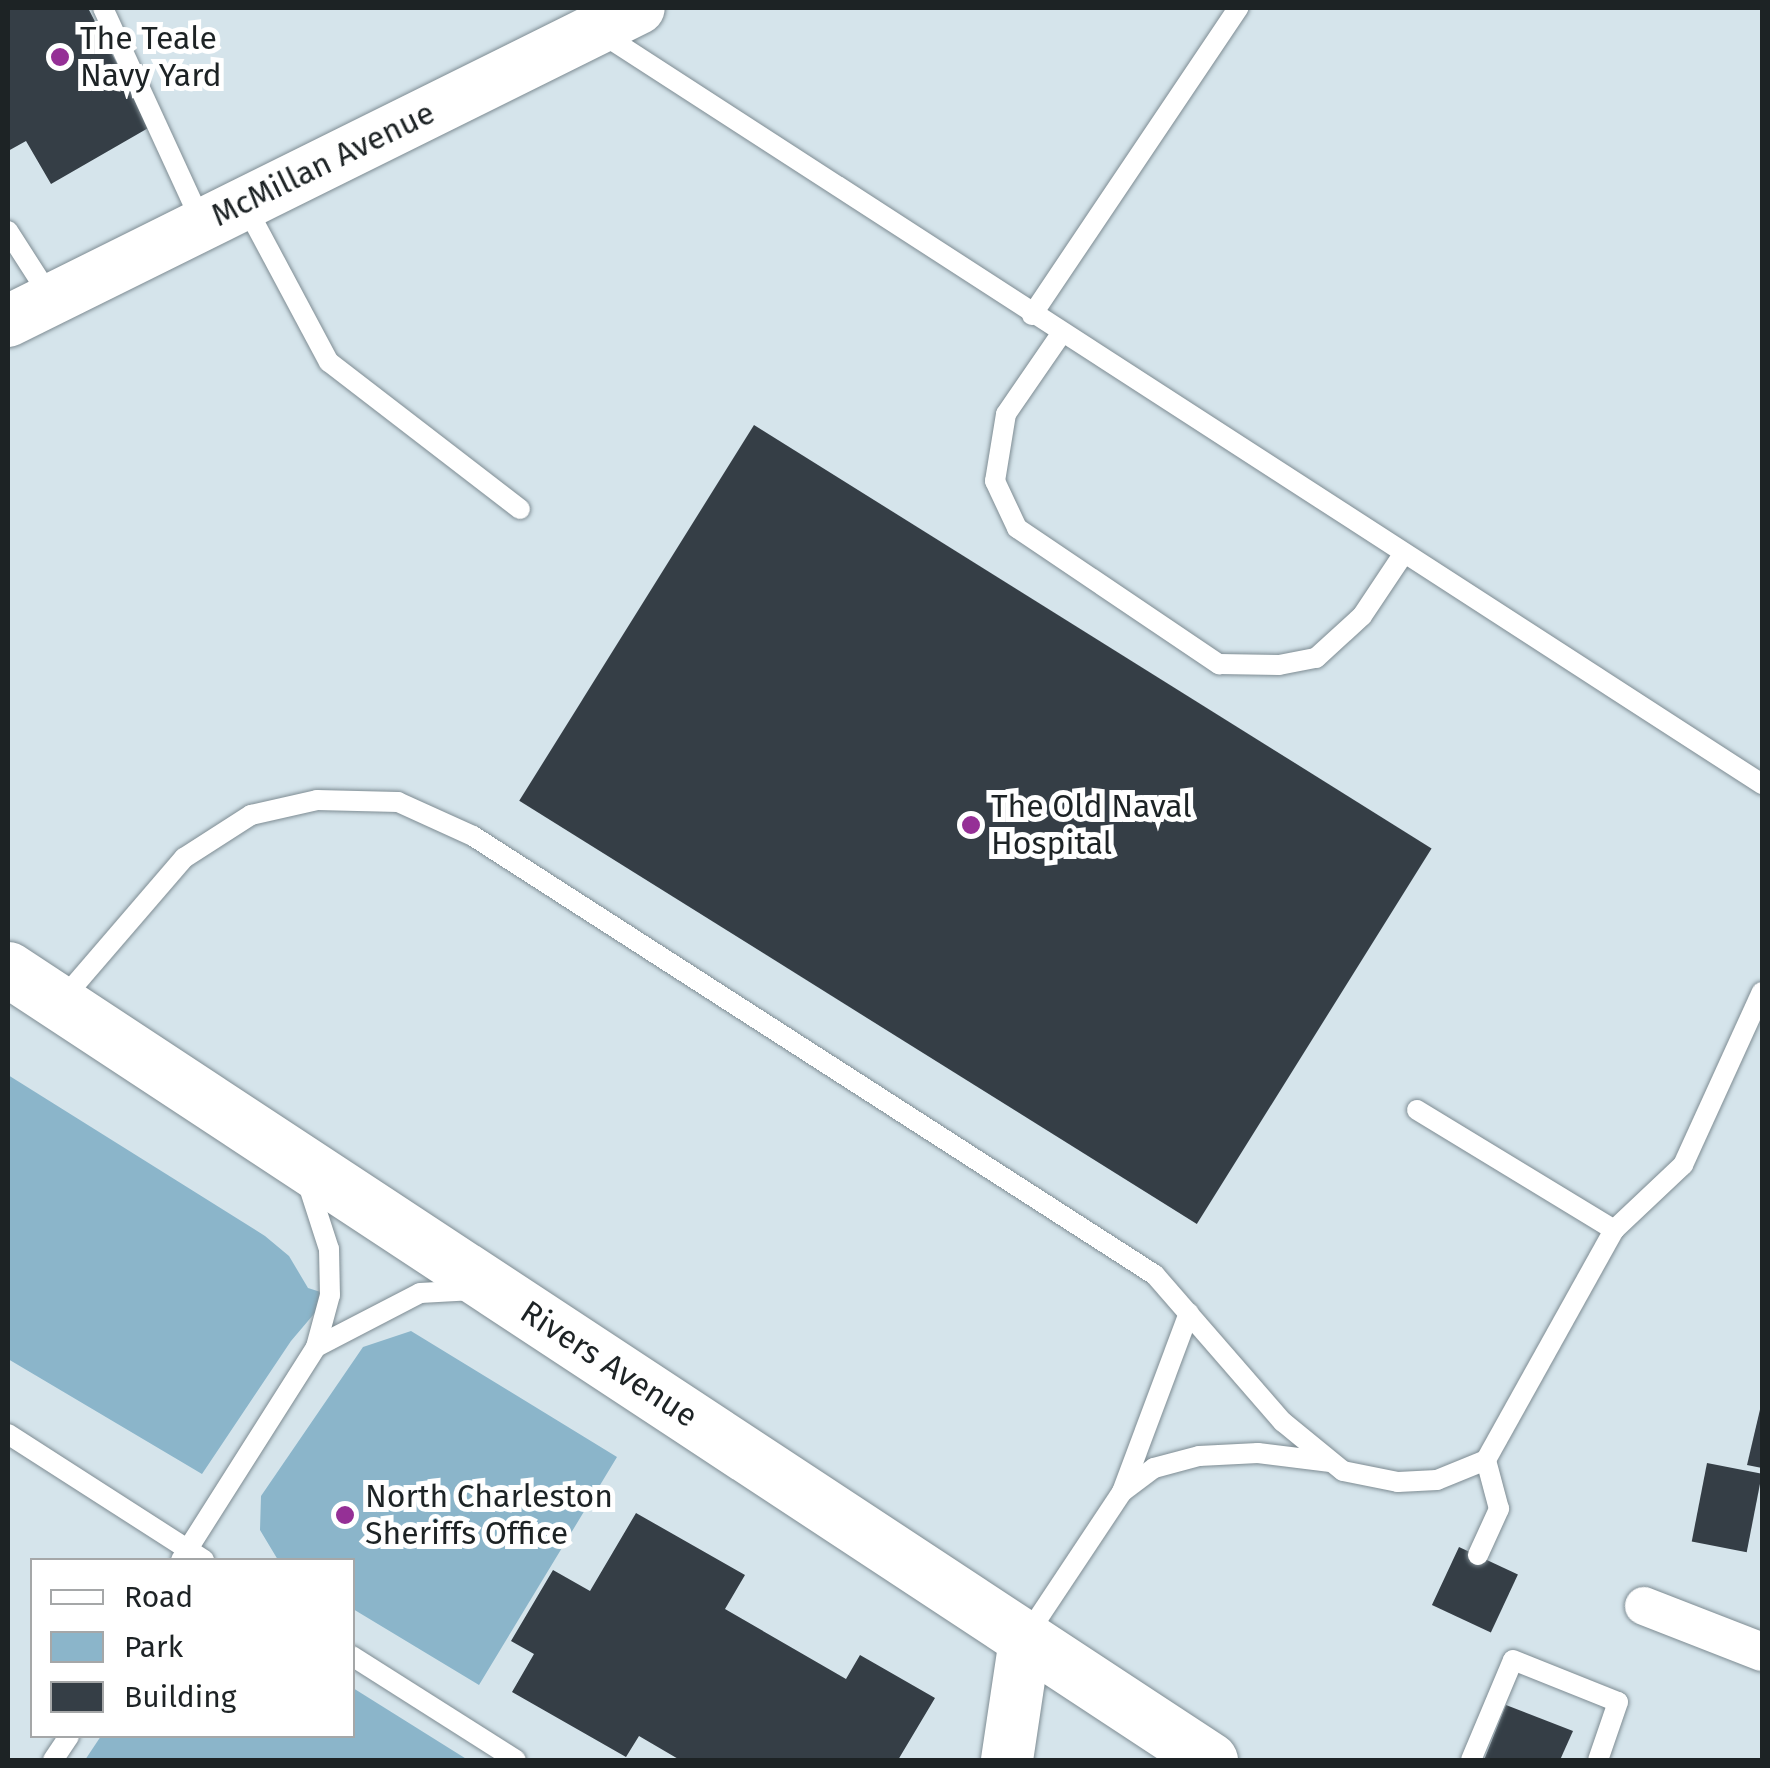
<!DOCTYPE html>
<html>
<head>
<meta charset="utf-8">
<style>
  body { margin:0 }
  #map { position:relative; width:1770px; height:1768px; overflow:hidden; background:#d5e4eb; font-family:"Fira Sans",sans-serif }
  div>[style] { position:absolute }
  .green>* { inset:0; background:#8bb5ca }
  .building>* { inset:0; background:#353e46; transform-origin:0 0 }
  .roads { filter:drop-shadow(0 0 2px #7e8c93) drop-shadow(0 0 2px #7e8c93) }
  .lane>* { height:20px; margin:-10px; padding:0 10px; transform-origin:10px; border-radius:10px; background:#fff }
  .street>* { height:38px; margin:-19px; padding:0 19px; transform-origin:19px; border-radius:19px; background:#fff }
  .secondary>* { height:52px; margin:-26px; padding:0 26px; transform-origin:26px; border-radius:26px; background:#fff }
  .primary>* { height:55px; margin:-27.5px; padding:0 27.5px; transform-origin:27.5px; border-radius:27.5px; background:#fff }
  .dots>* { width:28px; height:28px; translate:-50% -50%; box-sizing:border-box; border:5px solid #fff; border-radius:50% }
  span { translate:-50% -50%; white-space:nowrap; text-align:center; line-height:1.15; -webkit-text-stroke:10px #fff; paint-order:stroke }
  .poi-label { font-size:32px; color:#1d2325 }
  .left { translate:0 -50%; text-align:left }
  .street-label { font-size:32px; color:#1d2325 }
  .frame { position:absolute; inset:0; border:10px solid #1d2325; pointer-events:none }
  .legend { position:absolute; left:30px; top:1558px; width:325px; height:180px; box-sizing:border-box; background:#fff; border:2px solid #a5a7a8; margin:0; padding:12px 18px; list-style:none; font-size:30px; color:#1d2325 }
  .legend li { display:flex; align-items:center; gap:20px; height:50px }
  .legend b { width:50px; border:2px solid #a5a7a8 }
</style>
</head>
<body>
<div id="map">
  <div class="green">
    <i style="clip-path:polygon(8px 1075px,265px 1236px,289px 1256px,308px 1288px,330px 1295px,291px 1341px,202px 1474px,8px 1359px)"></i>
    <i style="clip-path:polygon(411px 1331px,617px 1457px,479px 1685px,353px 1609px,352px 1560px,278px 1560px,260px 1530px,261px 1496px,363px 1347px)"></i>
    <i style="clip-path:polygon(353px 1688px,468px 1760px,85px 1760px,101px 1736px,352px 1736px)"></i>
  </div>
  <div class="building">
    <i style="clip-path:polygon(8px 8px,88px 8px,150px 127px,51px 184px,26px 141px,8px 151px)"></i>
    <i style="left:754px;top:425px;width:799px;height:443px;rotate:32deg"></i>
    <i style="clip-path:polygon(1762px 1401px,1762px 1468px,1747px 1465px)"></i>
    <i style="left:1707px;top:1463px;width:56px;height:80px;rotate:11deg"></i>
    <i style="clip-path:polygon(636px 1513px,745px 1575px,725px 1609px,846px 1679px,860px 1655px,935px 1698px,898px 1760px,680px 1760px,639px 1736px,626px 1757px,512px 1692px,534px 1654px,511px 1641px,553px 1570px,590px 1591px)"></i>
    <i style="left:1459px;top:1547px;width:65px;height:64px;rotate:25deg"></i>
    <i style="clip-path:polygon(1506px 1705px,1573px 1731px,1560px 1760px,1484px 1760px)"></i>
  </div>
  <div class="roads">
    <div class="lane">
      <i style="left:103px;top:8px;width:237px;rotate:65.3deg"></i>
      <i style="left:601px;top:33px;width:1383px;rotate:32.9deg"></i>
      <i style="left:245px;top:205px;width:178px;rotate:61.9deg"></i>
      <i style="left:329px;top:362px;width:241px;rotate:37.6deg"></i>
      <i style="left:8px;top:231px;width:80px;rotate:57.3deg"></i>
      <i style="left:1032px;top:315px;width:370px;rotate:-56.1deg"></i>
      <i style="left:1061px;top:334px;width:97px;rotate:124.5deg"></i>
      <i style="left:1006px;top:414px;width:68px;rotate:99.3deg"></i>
      <i style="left:995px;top:481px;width:52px;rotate:64.9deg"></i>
      <i style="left:1017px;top:528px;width:244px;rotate:34deg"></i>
      <i style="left:1219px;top:664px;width:60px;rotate:1deg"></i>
      <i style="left:1279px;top:665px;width:38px;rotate:-11deg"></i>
      <i style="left:1316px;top:658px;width:62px;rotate:-42.4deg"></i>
      <i style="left:1362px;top:616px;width:72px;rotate:-56.3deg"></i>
      <i style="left:61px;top:1001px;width:189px;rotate:-49.3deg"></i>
      <i style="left:184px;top:858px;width:80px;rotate:-32.7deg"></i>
      <i style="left:251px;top:815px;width:68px;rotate:-12.8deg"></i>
      <i style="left:317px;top:800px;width:81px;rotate:1.4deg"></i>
      <i style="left:398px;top:802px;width:82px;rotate:24.4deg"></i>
      <i style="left:473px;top:836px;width:811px;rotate:32.77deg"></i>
      <i style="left:1155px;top:1275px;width:195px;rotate:49deg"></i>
      <i style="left:1283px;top:1422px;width:77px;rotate:39.2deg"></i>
      <i style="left:1343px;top:1471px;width:56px;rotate:11.3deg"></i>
      <i style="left:1398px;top:1482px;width:39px;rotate:-3deg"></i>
      <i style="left:1437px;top:1480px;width:53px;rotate:-22.2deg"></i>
      <i style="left:1486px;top:1460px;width:263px;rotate:-60.9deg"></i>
      <i style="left:1614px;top:1230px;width:95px;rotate:-43.3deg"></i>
      <i style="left:1683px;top:1165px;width:190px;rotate:-65.5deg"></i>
      <i style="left:1417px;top:1110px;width:231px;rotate:31.3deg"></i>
      <i style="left:306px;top:1178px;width:75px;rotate:72.1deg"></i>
      <i style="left:329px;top:1249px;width:46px;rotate:88.8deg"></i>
      <i style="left:330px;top:1295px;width:54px;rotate:105.1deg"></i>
      <i style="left:316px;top:1347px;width:117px;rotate:-27.4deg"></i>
      <i style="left:420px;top:1293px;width:54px;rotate:-3.2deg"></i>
      <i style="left:8px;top:1434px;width:233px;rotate:32.7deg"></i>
      <i style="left:1122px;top:1492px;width:40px;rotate:-37deg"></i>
      <i style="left:1154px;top:1468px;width:47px;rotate:-14.9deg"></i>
      <i style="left:1199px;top:1456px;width:59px;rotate:-2.9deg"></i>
      <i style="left:1258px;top:1453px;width:73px;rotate:7.1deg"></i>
      <i style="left:1478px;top:1555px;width:51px;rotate:-65.5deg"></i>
      <i style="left:1499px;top:1509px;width:51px;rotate:-104.9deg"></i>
      <i style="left:181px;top:1560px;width:252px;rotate:-57.6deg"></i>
      <i style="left:1027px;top:1635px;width:172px;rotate:-56.4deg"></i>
      <i style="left:1122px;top:1492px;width:191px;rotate:-69.5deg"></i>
      <i style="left:352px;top:1656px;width:194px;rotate:32.4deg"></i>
      <i style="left:53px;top:1760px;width:29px;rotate:-56deg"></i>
      <i style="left:1471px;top:1760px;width:108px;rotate:-67.2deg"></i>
      <i style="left:1513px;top:1660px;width:113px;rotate:21.8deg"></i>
      <i style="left:1618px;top:1702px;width:61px;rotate:109deg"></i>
    </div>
    <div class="street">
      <i style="left:1644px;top:1606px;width:127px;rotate:21.3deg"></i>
    </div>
    <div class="secondary">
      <i style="left:8px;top:321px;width:704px;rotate:-26.38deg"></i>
      <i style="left:1007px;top:1760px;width:122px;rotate:-81.5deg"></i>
    </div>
    <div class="primary">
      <i style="left:8px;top:969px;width:1439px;rotate:33.35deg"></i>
    </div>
  </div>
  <div class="dots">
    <i style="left:60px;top:57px;background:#953096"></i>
    <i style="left:971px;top:825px;background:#953096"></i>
    <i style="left:345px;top:1515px;background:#953096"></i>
  </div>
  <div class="poi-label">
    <span class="left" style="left:80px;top:57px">The Teale<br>Navy Yard</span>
    <span class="left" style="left:991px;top:825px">The Old Naval<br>Hospital</span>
    <span class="left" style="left:365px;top:1515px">North Charleston<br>Sheriffs Office</span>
  </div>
  <div class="street-label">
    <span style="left:323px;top:164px;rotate:-26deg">McMillan Avenue</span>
    <span style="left:609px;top:1364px;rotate:33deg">Rivers Avenue</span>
  </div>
  <div class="frame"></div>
  <ul class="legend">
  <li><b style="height:12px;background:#fff"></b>Road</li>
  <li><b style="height:28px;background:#8bb5ca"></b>Park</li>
  <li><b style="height:28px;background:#353e46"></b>Building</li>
  </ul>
</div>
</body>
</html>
